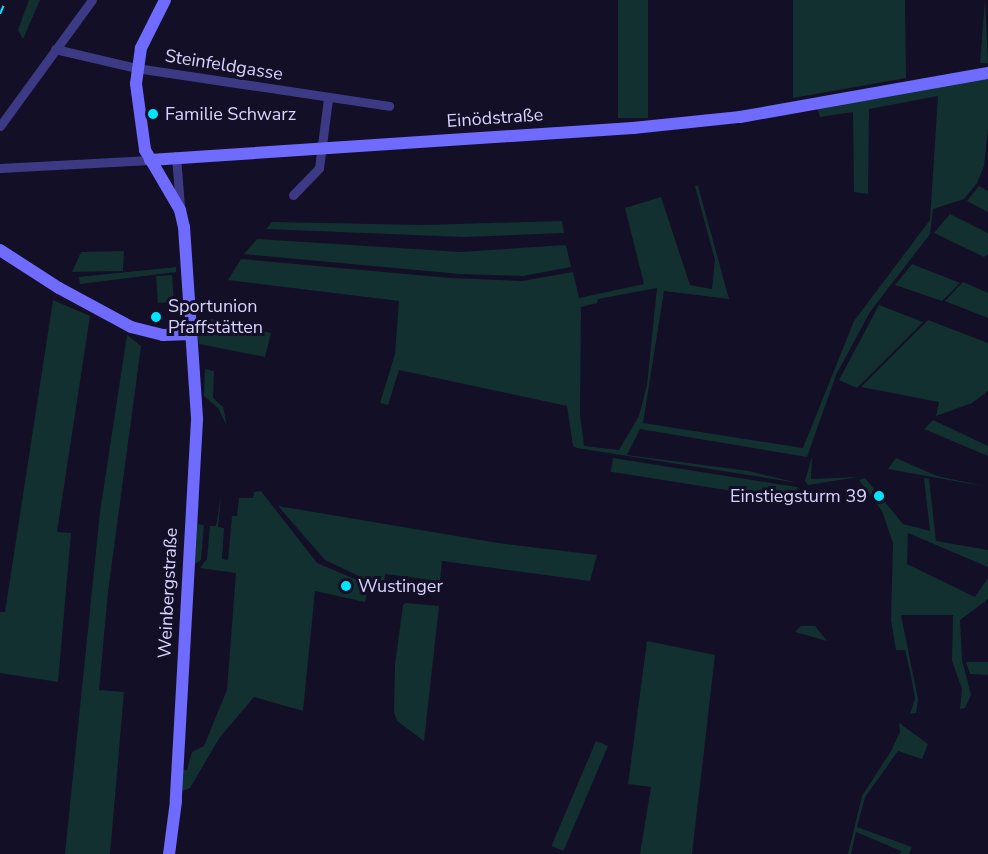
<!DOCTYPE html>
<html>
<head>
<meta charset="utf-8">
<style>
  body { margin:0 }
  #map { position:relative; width:988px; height:854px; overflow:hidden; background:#130f26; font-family:"Nunito Sans",sans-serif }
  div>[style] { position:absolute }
  .green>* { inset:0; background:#12302f; transform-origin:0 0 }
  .street>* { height:9px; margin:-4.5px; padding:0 4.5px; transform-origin:4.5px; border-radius:4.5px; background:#3d3a85 }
  .secondary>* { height:12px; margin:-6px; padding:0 6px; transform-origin:6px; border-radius:6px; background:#6f6bff }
  .rail>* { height:2px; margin-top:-1px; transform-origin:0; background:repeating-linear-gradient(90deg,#00e5ff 0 9px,transparent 0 17px) }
  .dots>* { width:16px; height:16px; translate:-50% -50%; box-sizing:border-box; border:3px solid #130f26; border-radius:50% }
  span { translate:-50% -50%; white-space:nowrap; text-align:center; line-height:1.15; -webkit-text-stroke:6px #130f26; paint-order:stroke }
  .street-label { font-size:18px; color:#d9d4ff }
  .poi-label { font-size:18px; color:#d9d4ff }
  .left { translate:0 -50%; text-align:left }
  .right { translate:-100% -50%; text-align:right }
</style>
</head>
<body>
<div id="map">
  <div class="green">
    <i style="clip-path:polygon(29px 0,40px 0,23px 39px,18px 30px)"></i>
    <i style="left:618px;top:0;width:30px;height:118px"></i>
    <i style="clip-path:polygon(793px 0,905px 0,906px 78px,793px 98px)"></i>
    <i style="clip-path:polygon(985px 0,988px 63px,980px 63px)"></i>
    <i style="clip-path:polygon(evenodd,988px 77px,988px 128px,984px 166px,977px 183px,964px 199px,933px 209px,930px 234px,870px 312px,836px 375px,807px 457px,640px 429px,627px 455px,749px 471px,798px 483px,577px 448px,573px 446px,567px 406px,399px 370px,388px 405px,380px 403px,395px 354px,399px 301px,228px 280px,241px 259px,450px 278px,522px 281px,573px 272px,579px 298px,644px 284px,625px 208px,661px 197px,690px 285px,712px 289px,715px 260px,695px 186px,698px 186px,729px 299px,664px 291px,643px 423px,803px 448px,854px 321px,930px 220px,938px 96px,869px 109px,868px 194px,854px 192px,853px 112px,820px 117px,817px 108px,988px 77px,657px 288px,647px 385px,639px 416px,619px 450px,584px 446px,580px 414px,581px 307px,597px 303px,598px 299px,657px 288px)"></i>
    <i style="clip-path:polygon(979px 186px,988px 191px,988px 212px,967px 201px)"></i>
    <i style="clip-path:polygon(950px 214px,988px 233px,988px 254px,984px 257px,934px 233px)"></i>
    <i style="clip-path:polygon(562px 221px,564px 233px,463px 237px,266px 229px,272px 222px,423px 225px)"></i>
    <i style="clip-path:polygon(257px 239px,461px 252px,566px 245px,571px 267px,523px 276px,460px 274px,244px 254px)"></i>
    <i style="clip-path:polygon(124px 251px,123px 271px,72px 272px,81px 252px)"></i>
    <i style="clip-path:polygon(912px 264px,960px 283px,942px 301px,895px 285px)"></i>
    <i style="clip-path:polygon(176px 267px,176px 272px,80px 284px,79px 277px)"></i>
    <i style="left:172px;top:275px;width:27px;height:16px;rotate:86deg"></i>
    <i style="clip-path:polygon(963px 282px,988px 293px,988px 318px,945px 301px)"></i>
    <i style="clip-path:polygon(53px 300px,90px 316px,57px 532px,71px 533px,58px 682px,0 673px,0 612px,5px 612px)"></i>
    <i style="clip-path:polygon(879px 305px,923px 322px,857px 388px,839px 380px)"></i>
    <i style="clip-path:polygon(211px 319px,271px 333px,265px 357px,199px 344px,196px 324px,209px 325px)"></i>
    <i style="clip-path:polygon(928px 320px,988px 343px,988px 391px,972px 403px,936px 416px,939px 402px,861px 387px)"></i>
    <i style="clip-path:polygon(127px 335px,141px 346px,108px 592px,99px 690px,124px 692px,110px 854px,65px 854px,100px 512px)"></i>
    <i style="clip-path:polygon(205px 369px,214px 371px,213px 398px,223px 407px,227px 426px,218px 408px,204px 396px)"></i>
    <i style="clip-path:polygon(933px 420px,988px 446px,988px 456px,924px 429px)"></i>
    <i style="clip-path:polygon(812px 456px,811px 479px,858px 477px,808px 485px,805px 481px)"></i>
    <i style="left:613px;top:458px;width:187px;height:14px;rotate:9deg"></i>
    <i style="clip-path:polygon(896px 458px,937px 476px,988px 487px,888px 469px)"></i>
    <i style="clip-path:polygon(865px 478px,903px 524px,930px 531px,924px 478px,929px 479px,936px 541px,988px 550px,988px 567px,908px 533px,907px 564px,975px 597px,988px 578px,988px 599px,960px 620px,962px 660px,971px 695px,965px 708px,960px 709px,962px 689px,952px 661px,953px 615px,901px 615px,918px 699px,916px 713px,910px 714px,915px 699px,911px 676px,905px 650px,896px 650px,891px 620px,893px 543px,882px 511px,859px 480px)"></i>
    <i style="clip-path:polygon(199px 486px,198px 524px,204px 525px,201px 560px,195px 564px)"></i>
    <i style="clip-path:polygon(261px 491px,317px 563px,369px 585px,365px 602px,315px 591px,303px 711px,254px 697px,220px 737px,190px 788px,179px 792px,181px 770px,187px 770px,192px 752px,204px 746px,227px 690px,236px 573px,200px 568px,207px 559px,210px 526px,216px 526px,221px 496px,218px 527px,224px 528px,222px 559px,228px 560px,232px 516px,237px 516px,239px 498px,253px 498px,254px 492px)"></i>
    <i style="clip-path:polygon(278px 506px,498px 543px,597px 555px,590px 581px,442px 561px,440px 581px,385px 574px,384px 588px,325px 560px)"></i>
    <i style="clip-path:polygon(406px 603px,439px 606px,424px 741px,397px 721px,394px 712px,395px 665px,403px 605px)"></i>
    <i style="clip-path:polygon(801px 626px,815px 626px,827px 641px,795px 632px)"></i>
    <i style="clip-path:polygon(647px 641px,715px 655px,692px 854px,640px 854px,651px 787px,628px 784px)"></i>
    <i style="clip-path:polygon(966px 662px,988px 662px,988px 675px,970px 674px)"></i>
    <i style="clip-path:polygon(899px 723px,928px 744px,922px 759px,898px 751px,865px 797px,857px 827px,912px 847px,909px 854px,900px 854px,901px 851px,856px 832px,851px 854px,848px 854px,862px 796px,891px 751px,900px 732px)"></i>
    <i style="left:596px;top:741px;width:13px;height:114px;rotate:23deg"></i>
  </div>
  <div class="street">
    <i style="left:55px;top:49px;width:83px;rotate:13.2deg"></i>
    <i style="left:136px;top:68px;width:256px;rotate:8.5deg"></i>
    <i style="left:0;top:126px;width:156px;rotate:-53.9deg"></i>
    <i style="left:176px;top:156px;width:51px;rotate:85.5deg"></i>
    <i style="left:0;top:168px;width:150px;rotate:-3.1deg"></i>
    <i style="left:293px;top:195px;width:37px;rotate:-46deg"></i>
    <i style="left:319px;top:168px;width:70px;rotate:-82.6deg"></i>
  </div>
  <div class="secondary">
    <i style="left:165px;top:0;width:54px;rotate:116.6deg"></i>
    <i style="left:141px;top:48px;width:36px;rotate:98deg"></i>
    <i style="left:136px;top:84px;width:67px;rotate:82.2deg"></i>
    <i style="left:145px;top:150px;width:69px;rotate:59.7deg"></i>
    <i style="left:180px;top:210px;width:17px;rotate:77deg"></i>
    <i style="left:184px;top:227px;width:193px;rotate:86.1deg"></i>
    <i style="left:197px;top:420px;width:382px;rotate:93.2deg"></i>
    <i style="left:176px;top:801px;width:53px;rotate:97.5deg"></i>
    <i style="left:150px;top:160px;width:484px;rotate:-3.8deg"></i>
    <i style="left:633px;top:128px;width:108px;rotate:-5.9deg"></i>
    <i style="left:740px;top:117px;width:252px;rotate:-10.1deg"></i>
    <i style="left:0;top:250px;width:70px;rotate:32.8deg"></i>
    <i style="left:59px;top:288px;width:82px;rotate:28.4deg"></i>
    <i style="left:131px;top:327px;width:33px;rotate:14deg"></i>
    <i style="left:163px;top:335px;width:28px;rotate:-2deg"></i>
  </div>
  <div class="rail">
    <i style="left:0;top:14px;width:15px;rotate:-67deg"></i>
  </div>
  <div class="dots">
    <i style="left:153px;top:114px;background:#00e5ff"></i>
    <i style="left:156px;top:317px;background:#00e5ff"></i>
    <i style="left:879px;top:496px;background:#00e5ff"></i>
    <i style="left:346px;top:586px;background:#00e5ff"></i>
  </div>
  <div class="street-label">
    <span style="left:224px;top:65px;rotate:9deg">Steinfeldgasse</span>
    <span style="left:495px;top:118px;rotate:-4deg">Einödstraße</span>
    <span style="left:168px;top:593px;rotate:-87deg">Weinbergstraße</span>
  </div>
  <div class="poi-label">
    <span class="left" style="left:165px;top:114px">Familie Schwarz</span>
    <span class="left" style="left:168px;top:317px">Sportunion<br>Pfaffstätten</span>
    <span class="right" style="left:867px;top:496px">Einstiegsturm 39</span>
    <span class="left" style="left:358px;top:586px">Wustinger</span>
  </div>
</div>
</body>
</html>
